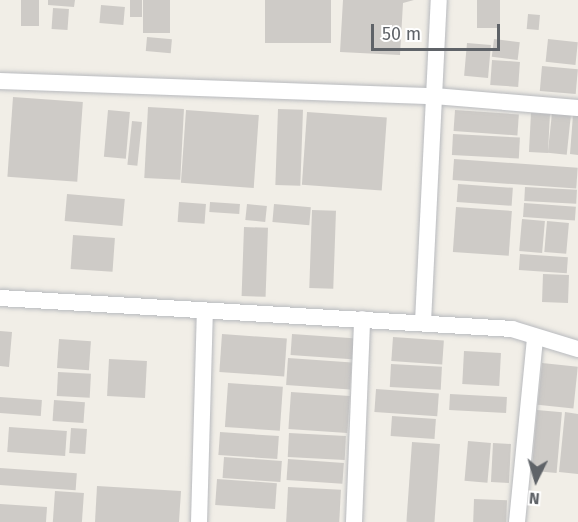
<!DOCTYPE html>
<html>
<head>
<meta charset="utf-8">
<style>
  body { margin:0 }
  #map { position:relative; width:578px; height:522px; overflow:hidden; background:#f1eee7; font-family:"Fira Sans",sans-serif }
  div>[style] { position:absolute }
  .building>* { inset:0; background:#cecbc7; transform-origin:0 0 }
  .roads { filter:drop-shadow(0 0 2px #b8babe) drop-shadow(0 0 2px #b8babe) }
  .minor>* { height:16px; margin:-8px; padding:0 8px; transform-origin:8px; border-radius:8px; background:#fff }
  span { translate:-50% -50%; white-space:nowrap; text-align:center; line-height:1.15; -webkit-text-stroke:4.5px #fff; paint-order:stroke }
  .north { position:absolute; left:506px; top:450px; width:60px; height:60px; -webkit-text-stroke:4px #fff; paint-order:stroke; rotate:185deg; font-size:16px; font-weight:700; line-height:24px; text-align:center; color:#5f6368 }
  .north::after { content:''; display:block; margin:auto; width:21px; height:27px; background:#5f6368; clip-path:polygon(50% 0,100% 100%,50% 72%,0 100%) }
  .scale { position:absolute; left:371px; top:24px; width:129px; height:27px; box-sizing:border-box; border:3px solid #5f6368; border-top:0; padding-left:8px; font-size:18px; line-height:21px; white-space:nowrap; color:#5f6368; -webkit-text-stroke:4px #fff; paint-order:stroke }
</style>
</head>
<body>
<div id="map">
  <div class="building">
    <i style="left:21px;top:0;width:18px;height:26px"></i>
    <i style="clip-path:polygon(48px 0,75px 0,74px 7px,48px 5px)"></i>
    <i style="left:130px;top:0;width:12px;height:17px"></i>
    <i style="left:143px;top:0;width:27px;height:33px"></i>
    <i style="left:265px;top:0;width:66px;height:43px"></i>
    <i style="clip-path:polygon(343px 0,414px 0,403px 3px,400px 55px,340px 52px)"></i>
    <i style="left:477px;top:0;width:23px;height:28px"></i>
    <i style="left:101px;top:5px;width:24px;height:18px;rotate:5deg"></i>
    <i style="left:53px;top:8px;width:16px;height:21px;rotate:4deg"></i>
    <i style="left:528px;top:14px;width:12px;height:15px;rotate:5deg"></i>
    <i style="left:147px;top:37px;width:25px;height:14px;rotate:5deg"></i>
    <i style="left:494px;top:39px;width:26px;height:18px;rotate:7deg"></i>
    <i style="left:548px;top:39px;width:30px;height:23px;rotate:6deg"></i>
    <i style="left:467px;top:43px;width:24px;height:33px;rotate:5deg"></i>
    <i style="left:492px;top:60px;width:28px;height:25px;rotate:4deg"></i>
    <i style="left:542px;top:66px;width:36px;height:25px;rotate:5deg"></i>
    <i style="left:13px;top:97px;width:70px;height:80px;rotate:4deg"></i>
    <i style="left:148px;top:107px;width:36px;height:71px;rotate:3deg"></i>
    <i style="left:278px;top:109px;width:25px;height:76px;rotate:2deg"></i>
    <i style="left:108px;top:110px;width:22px;height:47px;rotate:5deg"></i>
    <i style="left:186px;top:110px;width:73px;height:73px;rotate:4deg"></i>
    <i style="left:455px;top:110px;width:64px;height:21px;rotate:4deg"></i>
    <i style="left:307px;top:112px;width:80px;height:73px;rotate:4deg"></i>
    <i style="left:531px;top:113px;width:19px;height:39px;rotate:3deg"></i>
    <i style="left:552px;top:113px;width:19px;height:40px;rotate:6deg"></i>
    <i style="clip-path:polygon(573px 115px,578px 115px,578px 155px,570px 154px)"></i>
    <i style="left:132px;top:121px;width:10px;height:44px;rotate:6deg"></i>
    <i style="left:453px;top:134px;width:67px;height:21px;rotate:3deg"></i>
    <i style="left:454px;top:159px;width:124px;height:21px;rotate:4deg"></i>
    <i style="left:458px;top:184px;width:55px;height:18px;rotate:4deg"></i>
    <i style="left:525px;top:187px;width:52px;height:14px;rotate:3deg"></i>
    <i style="left:67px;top:194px;width:58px;height:27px;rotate:5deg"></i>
    <i style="left:179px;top:202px;width:27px;height:20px;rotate:4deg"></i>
    <i style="left:210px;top:202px;width:30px;height:10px;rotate:4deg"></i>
    <i style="left:524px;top:203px;width:52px;height:14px;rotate:4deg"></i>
    <i style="left:247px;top:204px;width:20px;height:16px;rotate:6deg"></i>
    <i style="left:274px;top:204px;width:37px;height:18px;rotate:5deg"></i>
    <i style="left:456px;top:207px;width:56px;height:45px;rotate:4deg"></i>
    <i style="left:312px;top:210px;width:24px;height:78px;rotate:2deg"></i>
    <i style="left:522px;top:219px;width:23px;height:32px;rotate:5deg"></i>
    <i style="left:547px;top:221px;width:22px;height:31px;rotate:5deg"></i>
    <i style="left:244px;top:227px;width:24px;height:69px;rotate:2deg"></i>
    <i style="left:73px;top:235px;width:42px;height:34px;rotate:4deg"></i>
    <i style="left:520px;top:254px;width:48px;height:16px;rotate:4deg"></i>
    <i style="left:543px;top:274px;width:26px;height:28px;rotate:2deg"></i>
    <i style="clip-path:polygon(0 331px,12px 332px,9px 367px,0 366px)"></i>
    <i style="left:222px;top:334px;width:65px;height:38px;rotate:4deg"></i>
    <i style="left:292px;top:334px;width:65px;height:21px;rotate:4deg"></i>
    <i style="left:393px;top:337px;width:51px;height:24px;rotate:4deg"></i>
    <i style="left:59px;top:339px;width:32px;height:29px;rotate:4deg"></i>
    <i style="left:464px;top:351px;width:37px;height:33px;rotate:3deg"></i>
    <i style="left:288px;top:358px;width:64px;height:27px;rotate:4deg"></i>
    <i style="left:109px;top:359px;width:38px;height:37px;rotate:3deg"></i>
    <i style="left:542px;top:363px;width:36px;height:42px;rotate:6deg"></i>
    <i style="left:391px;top:364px;width:51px;height:23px;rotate:3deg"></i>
    <i style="left:58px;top:372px;width:33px;height:24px;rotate:3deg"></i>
    <i style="left:228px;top:383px;width:55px;height:44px;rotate:4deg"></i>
    <i style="left:376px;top:389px;width:63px;height:23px;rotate:4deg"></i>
    <i style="left:291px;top:392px;width:59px;height:37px;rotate:4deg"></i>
    <i style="left:450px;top:394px;width:57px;height:16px;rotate:3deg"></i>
    <i style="left:0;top:397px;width:42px;height:16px;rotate:4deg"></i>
    <i style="left:54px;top:400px;width:31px;height:21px;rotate:4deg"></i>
    <i style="left:537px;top:410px;width:25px;height:61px;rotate:5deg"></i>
    <i style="clip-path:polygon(565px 412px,578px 414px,578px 474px,559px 472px)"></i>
    <i style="left:392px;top:416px;width:44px;height:20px;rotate:4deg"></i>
    <i style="left:9px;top:427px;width:58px;height:25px;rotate:4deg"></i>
    <i style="left:71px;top:428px;width:16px;height:25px;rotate:4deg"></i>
    <i style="left:220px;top:432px;width:59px;height:23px;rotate:4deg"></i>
    <i style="left:289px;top:433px;width:57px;height:24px;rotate:3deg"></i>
    <i style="left:468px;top:441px;width:23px;height:40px;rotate:5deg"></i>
    <i style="left:412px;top:442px;width:28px;height:80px;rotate:4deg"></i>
    <i style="left:493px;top:443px;width:18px;height:39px;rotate:3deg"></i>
    <i style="left:224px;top:457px;width:58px;height:21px;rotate:4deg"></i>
    <i style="left:288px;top:459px;width:56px;height:21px;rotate:4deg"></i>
    <i style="left:0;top:468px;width:77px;height:17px;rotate:4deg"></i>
    <i style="left:217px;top:479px;width:60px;height:26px;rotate:4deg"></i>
    <i style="clip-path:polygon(97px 486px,181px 491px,179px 522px,95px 522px)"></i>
    <i style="left:288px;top:487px;width:53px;height:35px;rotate:3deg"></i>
    <i style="left:55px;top:491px;width:29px;height:31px;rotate:4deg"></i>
    <i style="left:474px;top:499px;width:33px;height:23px;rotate:2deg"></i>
    <i style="clip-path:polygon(0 504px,47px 507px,46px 522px,0 522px)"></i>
  </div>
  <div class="roads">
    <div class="minor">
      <i style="left:0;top:81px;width:434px;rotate:2deg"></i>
      <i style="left:434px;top:96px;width:144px;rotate:4.8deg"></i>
      <i style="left:0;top:298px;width:513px;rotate:3.46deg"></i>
      <i style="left:512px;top:329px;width:69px;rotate:16.9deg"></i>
      <i style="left:423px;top:322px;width:322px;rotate:-87.2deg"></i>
      <i style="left:199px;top:522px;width:209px;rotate:-88.4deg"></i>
      <i style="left:354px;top:522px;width:203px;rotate:-87.7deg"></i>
      <i style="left:517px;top:522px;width:184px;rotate:-84.4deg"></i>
    </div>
  </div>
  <div class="north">N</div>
  <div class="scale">50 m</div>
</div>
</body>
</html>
